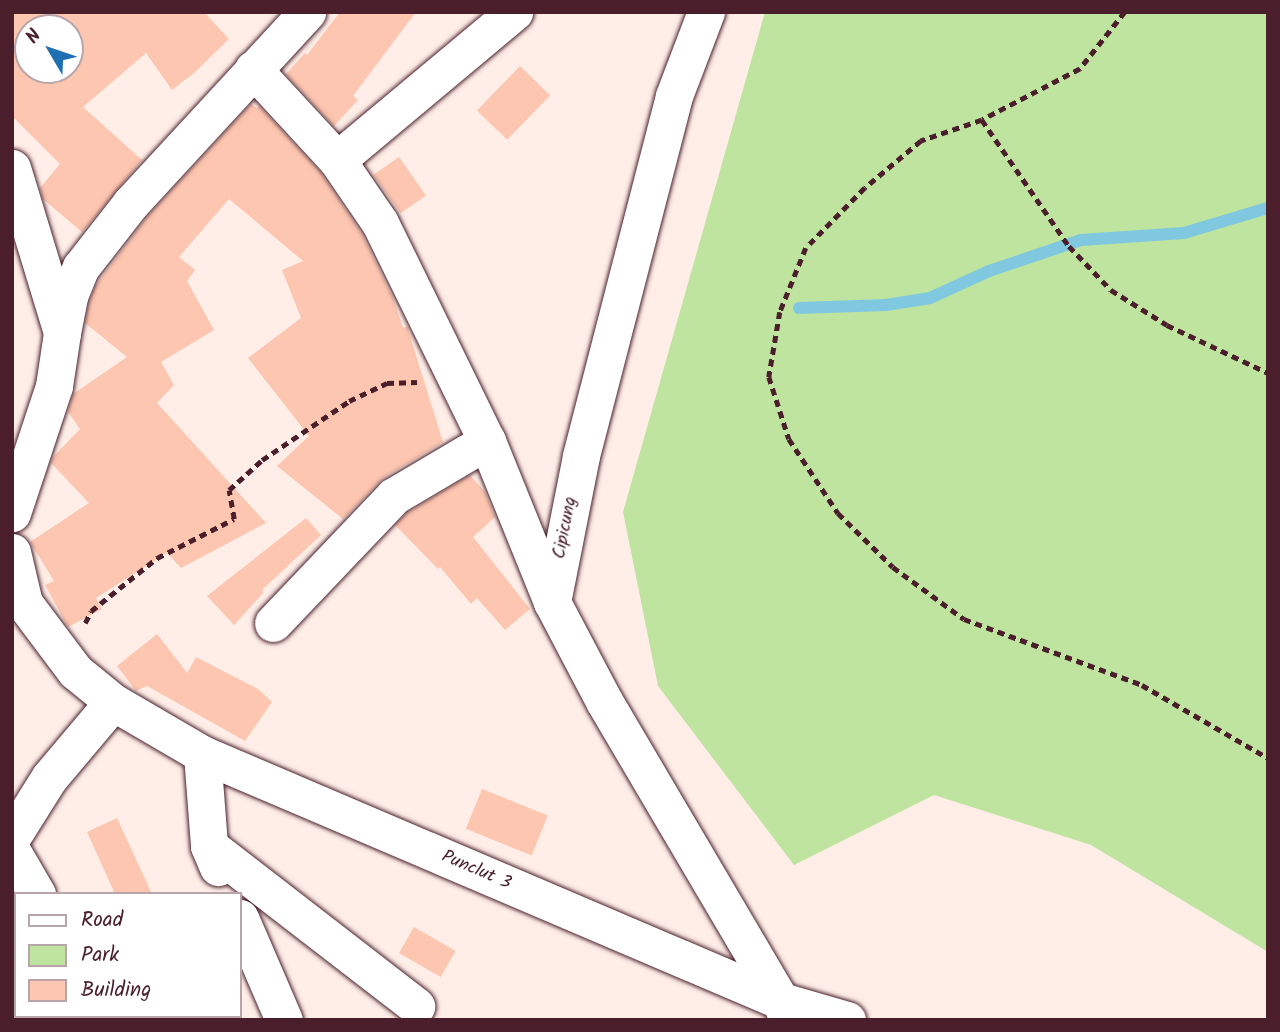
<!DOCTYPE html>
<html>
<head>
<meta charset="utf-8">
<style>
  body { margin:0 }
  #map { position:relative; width:1280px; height:1032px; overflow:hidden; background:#feeee7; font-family:Kalam,sans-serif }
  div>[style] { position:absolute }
  .green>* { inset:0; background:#bfe49f }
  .stream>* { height:12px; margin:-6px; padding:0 6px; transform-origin:6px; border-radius:6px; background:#7fc8df }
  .building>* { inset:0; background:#fdc6b0; transform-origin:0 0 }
  .path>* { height:4.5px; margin-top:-2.25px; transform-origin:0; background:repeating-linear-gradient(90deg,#4a1f2b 0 7px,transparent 0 12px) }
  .roads { filter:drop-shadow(0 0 2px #4a1f2b) drop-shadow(0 0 2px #4a1f2b) }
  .street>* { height:37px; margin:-18.5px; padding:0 18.5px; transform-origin:18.5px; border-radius:18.5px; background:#fff }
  span { translate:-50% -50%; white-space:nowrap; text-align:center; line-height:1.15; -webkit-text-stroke:5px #fff; paint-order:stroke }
  .street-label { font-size:18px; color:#4a1f2b }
  .frame { position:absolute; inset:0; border:14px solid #4a1f2b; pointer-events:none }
  .legend { position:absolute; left:14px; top:892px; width:228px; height:126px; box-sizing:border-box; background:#fff; border:2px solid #b7a5aa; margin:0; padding:9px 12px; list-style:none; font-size:21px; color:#4a1f2b }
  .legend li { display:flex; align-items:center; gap:14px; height:35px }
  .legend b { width:35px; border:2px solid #b7a5aa }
  .north { position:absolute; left:14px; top:14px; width:70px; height:70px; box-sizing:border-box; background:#fff; border:2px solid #b7a5aa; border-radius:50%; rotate:309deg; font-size:19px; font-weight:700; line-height:28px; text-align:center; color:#4a1f2b }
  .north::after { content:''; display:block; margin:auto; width:24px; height:32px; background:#1f6fb2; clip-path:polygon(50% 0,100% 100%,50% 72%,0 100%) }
</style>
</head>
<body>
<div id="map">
  <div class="green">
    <i style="clip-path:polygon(765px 12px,1268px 12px,1268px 952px,1091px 845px,934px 795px,794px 865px,658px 686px,623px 512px)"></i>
  </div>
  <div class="stream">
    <i style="left:799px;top:308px;width:87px;rotate:-2deg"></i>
    <i style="left:886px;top:305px;width:45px;rotate:-9deg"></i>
    <i style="left:930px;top:298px;width:65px;rotate:-24.6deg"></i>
    <i style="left:989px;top:271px;width:97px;rotate:-18.6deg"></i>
    <i style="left:1081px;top:240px;width:103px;rotate:-3.9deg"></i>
    <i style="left:1184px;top:233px;width:88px;rotate:-16.6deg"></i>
  </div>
  <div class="building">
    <i style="clip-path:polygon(evenodd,12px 12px,204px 12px,229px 39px,194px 73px,172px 90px,146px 53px,83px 107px,142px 160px,82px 232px,43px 199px,40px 188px,60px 164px,12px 116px,12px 12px,28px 28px,70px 28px,70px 70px,28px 70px,28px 28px)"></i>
    <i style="clip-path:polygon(340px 12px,416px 12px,353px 96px,358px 100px,334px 126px,286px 74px,305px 53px,307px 55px)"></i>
    <i style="left:520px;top:66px;width:42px;height:62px;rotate:44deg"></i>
    <i style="clip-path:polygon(251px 104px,257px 108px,259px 106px,321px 173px,362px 234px,393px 298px,403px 328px,407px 326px,443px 442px,383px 478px,343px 519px,277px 466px,309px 436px,248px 358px,301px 318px,282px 270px,303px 261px,229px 199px,179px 257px,195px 270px,187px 281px,214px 330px,161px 362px,174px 385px,157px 403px,266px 523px,181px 568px,167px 553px,96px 598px,102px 609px,68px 627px,45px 585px,54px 581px,30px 542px,89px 503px,51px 463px,53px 457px,80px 429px,68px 412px,73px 394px,127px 357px,85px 323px,89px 302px,96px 285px,147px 217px)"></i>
    <i style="left:399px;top:157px;width:47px;height:31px;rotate:55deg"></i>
    <i style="clip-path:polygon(470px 475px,485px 492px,495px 517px,473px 537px,530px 609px,505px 630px,477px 598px,471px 604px,440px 567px,438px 569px,395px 525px,407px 513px)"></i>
    <i style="clip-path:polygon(306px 518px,321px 535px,262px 590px,264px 592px,234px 625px,207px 596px)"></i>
    <i style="clip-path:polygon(157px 634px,187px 673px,196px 657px,258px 689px,272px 702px,245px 741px,147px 686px,136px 691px,117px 666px)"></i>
    <i style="left:482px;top:789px;width:71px;height:43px;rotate:22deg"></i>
    <i style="clip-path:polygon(117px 818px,152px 894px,115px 894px,87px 832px)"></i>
    <i style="left:414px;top:927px;width:48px;height:30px;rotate:30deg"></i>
  </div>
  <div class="path">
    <i style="left:1125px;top:12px;width:73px;rotate:128.3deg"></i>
    <i style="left:1080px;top:69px;width:110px;rotate:152.5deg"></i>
    <i style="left:982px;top:120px;width:65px;rotate:161deg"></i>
    <i style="left:921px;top:141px;width:73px;rotate:140deg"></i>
    <i style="left:865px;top:188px;width:84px;rotate:134.5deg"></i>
    <i style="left:806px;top:248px;width:69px;rotate:112.1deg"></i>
    <i style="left:780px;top:312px;width:66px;rotate:99.6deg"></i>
    <i style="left:769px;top:377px;width:65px;rotate:72.1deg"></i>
    <i style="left:789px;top:439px;width:89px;rotate:56.5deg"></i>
    <i style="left:838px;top:513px;width:77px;rotate:44.5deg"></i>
    <i style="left:893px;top:567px;width:88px;rotate:36.2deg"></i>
    <i style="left:964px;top:619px;width:190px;rotate:20.3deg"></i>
    <i style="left:1142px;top:685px;width:146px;rotate:30.1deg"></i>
    <i style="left:982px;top:120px;width:153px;rotate:55.4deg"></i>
    <i style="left:1069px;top:246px;width:61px;rotate:46.3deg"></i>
    <i style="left:1111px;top:290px;width:66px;rotate:32deg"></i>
    <i style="left:1167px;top:325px;width:112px;rotate:25.4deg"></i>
    <i style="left:85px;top:623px;width:13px;rotate:-63deg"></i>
    <i style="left:91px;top:611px;width:85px;rotate:-38.8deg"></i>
    <i style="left:157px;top:558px;width:86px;rotate:-26.9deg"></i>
    <i style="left:234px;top:519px;width:29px;rotate:-100deg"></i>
    <i style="left:229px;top:490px;width:45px;rotate:-42.3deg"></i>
    <i style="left:262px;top:460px;width:105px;rotate:-34.1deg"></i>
    <i style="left:349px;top:401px;width:42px;rotate:-25.3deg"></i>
    <i style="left:387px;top:383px;width:30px;rotate:-2deg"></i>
  </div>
  <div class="roads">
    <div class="street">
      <i style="left:706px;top:12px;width:90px;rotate:110.9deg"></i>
      <i style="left:674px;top:96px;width:372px;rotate:104.5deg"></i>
      <i style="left:581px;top:456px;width:149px;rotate:101.2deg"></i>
      <i style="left:552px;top:602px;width:112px;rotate:62.3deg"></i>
      <i style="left:604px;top:701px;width:348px;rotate:59.5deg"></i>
      <i style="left:781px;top:1001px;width:20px;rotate:72deg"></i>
      <i style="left:253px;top:69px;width:124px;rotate:47.3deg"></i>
      <i style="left:337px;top:160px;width:76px;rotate:55.7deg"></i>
      <i style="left:380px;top:223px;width:243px;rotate:63.9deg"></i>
      <i style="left:487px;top:441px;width:174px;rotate:68deg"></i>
      <i style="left:337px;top:160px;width:231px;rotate:-39.9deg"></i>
      <i style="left:12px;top:168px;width:172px;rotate:73.1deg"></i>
      <i style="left:62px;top:333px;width:54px;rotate:98.6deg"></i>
      <i style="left:54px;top:386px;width:134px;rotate:108.3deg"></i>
      <i style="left:62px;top:333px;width:38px;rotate:-79deg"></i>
      <i style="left:69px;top:296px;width:31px;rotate:-68deg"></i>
      <i style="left:81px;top:267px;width:81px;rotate:-52deg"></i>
      <i style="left:131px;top:203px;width:260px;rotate:-47.3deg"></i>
      <i style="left:12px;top:552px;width:52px;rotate:76.8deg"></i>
      <i style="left:24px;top:603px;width:85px;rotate:53.1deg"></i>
      <i style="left:75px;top:671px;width:49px;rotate:39.2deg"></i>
      <i style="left:113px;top:702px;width:103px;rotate:30.3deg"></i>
      <i style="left:202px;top:754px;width:629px;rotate:23.1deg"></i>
      <i style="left:781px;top:1001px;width:69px;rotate:16.1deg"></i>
      <i style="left:273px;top:623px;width:175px;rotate:-46.4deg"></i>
      <i style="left:394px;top:496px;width:108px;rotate:-30.6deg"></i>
      <i style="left:202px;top:754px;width:92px;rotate:85.6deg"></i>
      <i style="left:209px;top:846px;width:23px;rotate:67deg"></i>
      <i style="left:12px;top:837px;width:70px;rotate:-57.9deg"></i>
      <i style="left:49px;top:778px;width:99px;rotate:-49.9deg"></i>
      <i style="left:209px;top:846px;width:262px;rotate:37.7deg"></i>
      <i style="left:12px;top:851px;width:50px;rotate:59.8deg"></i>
      <i style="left:240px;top:918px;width:111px;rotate:66.7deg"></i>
      <i style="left:108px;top:1016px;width:4px;rotate:63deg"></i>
    </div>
  </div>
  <div class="street-label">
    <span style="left:566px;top:528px;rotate:-79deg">Cipicung</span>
    <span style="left:476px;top:871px;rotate:23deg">Punclut 3</span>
  </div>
  <div class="frame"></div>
  <ul class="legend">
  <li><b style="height:9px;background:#fff"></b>Road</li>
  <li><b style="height:19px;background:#bfe49f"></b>Park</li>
  <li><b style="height:19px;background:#fdc6b0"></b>Building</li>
  </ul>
  <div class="north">N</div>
</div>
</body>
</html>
